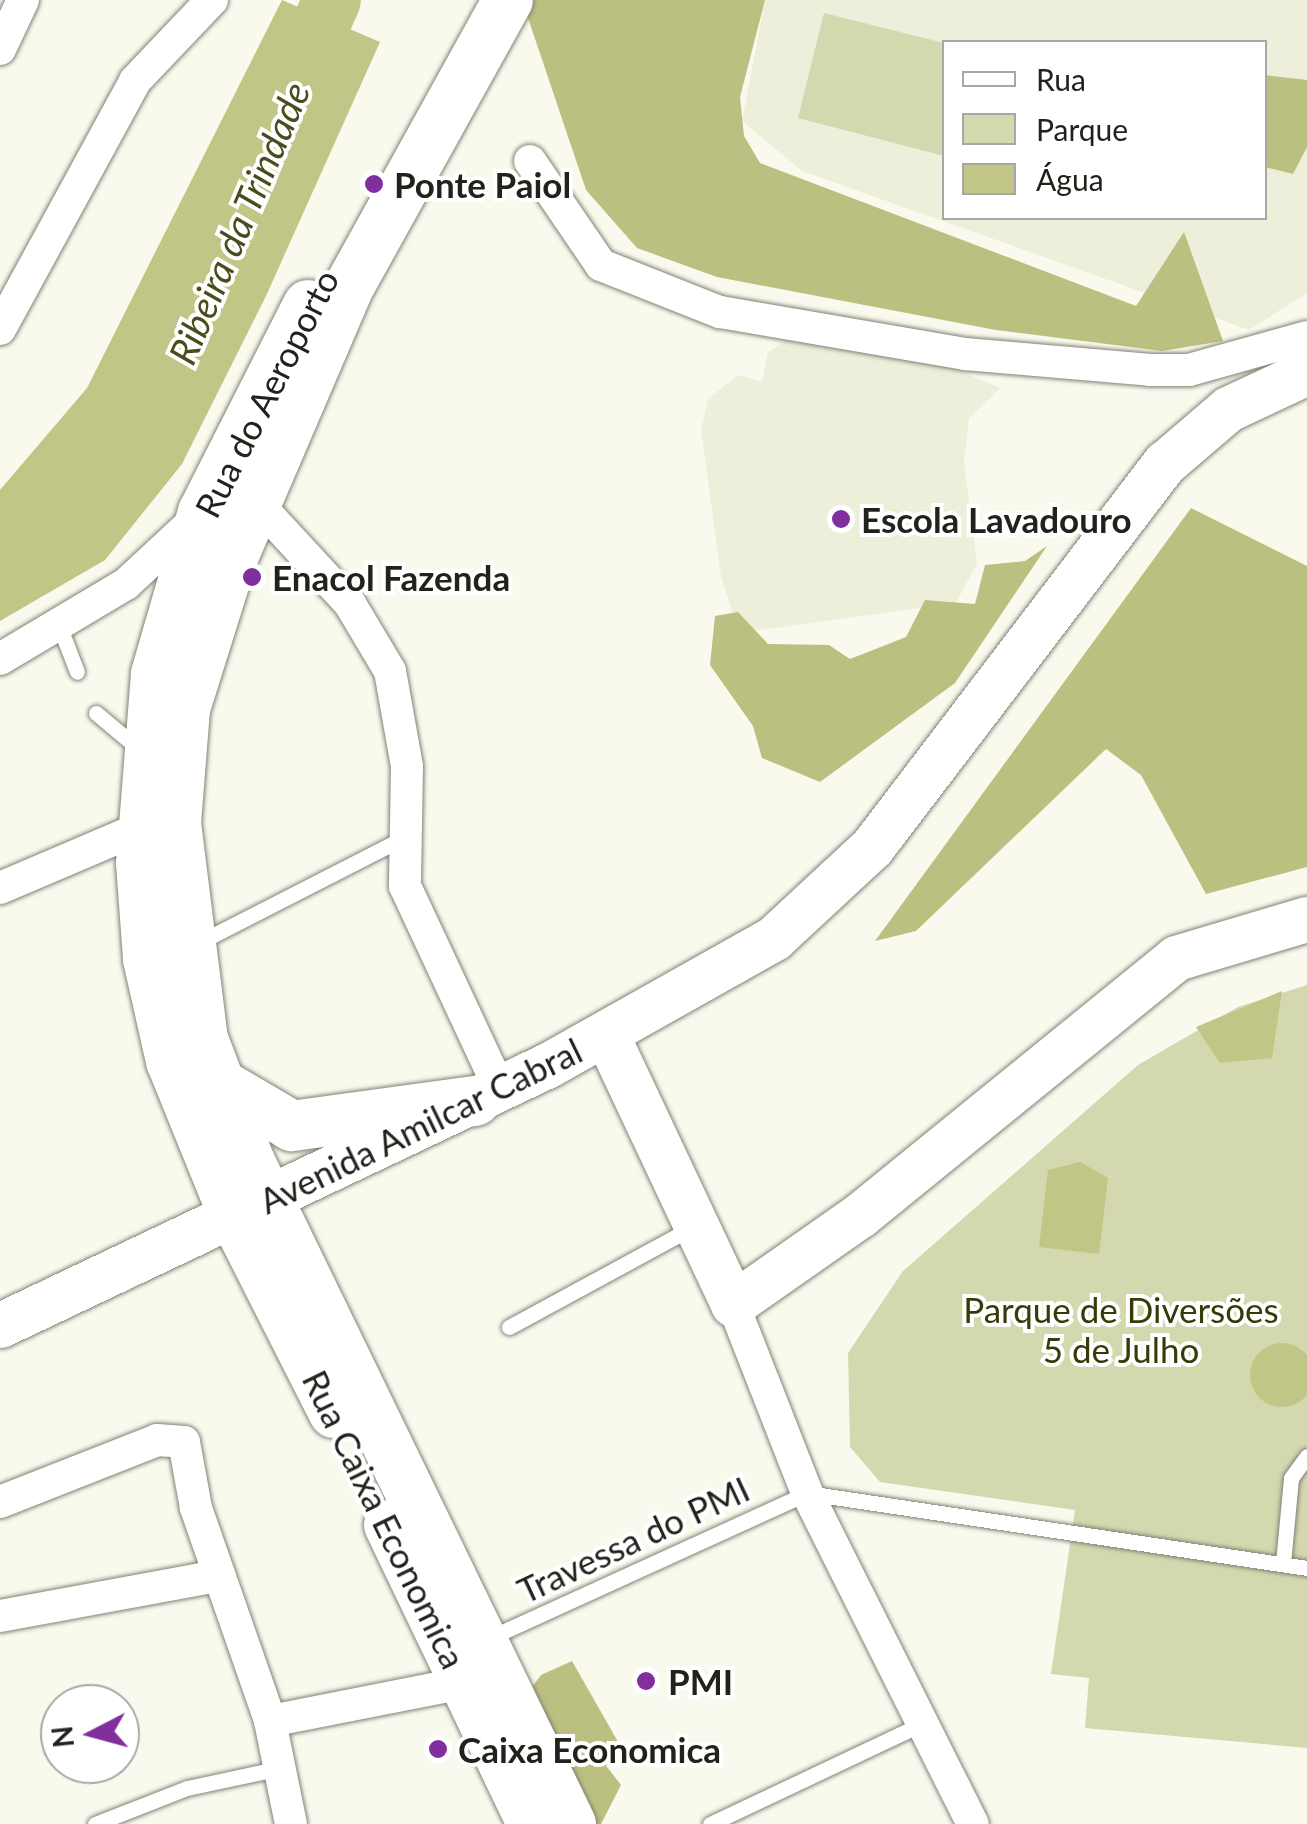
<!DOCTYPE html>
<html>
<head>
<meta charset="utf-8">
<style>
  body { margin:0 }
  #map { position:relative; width:1307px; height:1824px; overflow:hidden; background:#f9faed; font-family:Lato,sans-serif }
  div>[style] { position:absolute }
  .built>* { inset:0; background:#edefdb }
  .green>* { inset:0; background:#d4d8af }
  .forest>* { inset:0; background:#bbc080 }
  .water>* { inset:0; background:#c1c586 }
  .round { border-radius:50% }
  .river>* { height:58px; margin:-29px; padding:0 29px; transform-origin:29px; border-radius:29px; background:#c1c586 }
  .roads { filter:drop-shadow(0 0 2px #818276) drop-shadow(0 0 2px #818276) }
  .lane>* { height:15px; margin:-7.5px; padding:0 7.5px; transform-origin:7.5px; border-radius:7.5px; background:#fff }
  .street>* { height:32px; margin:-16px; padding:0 16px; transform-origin:16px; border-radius:16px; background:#fff }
  .secondary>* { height:45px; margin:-22.5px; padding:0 22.5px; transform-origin:22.5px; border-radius:22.5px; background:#fff }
  .primary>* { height:50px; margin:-25px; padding:0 25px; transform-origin:25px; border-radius:25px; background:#fff }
  .dots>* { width:28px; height:28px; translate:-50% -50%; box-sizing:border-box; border:5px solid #fff; border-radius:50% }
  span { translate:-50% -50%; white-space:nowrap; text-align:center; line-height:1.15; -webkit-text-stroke:8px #fff; paint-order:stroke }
  .poi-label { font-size:35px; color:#22221d; font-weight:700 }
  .left { translate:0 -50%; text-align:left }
  .street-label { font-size:35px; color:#22221d }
  .park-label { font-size:35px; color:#383a07 }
  .water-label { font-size:38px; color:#494c1c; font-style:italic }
  .legend { position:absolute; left:942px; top:40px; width:325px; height:180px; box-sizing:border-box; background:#fff; border:2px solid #a7a7a5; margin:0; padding:12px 18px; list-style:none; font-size:30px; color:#22221d }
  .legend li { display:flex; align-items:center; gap:20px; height:50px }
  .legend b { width:50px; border:2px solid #a7a7a5 }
  .north { position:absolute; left:40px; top:1684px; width:100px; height:100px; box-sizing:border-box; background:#fff; border:2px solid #a7a7a5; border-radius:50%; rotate:264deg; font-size:28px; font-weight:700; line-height:40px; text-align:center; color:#22221d }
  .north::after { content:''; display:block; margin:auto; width:35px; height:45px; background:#822f9e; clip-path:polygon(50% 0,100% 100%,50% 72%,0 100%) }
</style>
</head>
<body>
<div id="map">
  <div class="built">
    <i style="clip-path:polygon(evenodd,765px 0,1307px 0,1307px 293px,1249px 330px,802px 171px,742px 121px,765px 0,944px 42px,1264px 42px,1264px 218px,944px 218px,944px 42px)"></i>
    <i style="clip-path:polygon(799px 332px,908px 351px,1001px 388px,969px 418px,964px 462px,977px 563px,956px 603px,739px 633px,721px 576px,701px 430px,708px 399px,738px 375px,762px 382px,768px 352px)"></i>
  </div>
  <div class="green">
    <i style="clip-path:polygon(824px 13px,944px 43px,944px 156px,798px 118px)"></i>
    <i style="clip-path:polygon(1307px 985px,1307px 1748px,1085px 1728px,1089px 1678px,1051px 1674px,1075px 1510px,880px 1482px,850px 1447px,848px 1353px,903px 1271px,1138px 1065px,1238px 1007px)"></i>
  </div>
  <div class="forest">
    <i style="clip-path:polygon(533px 0,765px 0,740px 97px,744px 136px,760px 163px,1136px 306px,1184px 232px,1223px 341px,1162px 351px,996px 330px,717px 277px,637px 248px,586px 190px,526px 12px)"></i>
    <i style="clip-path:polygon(1264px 75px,1307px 80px,1307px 147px,1293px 174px,1265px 167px)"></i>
    <i style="clip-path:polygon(1191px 508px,1307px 566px,1307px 867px,1206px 894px,1141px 775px,1106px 749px,916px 931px,875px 941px)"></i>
    <i style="clip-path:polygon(1047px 546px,955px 683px,820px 782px,762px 758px,753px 726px,710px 665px,715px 616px,738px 612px,768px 644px,829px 645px,850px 659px,906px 637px,925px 600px,975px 604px,985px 565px,1025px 561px)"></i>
    <i style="clip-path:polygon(572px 1661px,617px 1740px,607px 1767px,621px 1785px,601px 1824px,563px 1824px,526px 1695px,541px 1675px)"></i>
  </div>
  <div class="water">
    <i style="clip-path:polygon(282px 0,380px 42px,266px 296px,182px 464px,105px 560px,0 621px,0 490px,87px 388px)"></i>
    <i style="clip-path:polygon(1282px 991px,1272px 1058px,1220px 1063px,1196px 1027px)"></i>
    <i style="clip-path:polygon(1080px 1162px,1108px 1178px,1099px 1254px,1039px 1247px,1048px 1170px)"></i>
    <i class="round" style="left:1250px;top:1343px;width:64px;height:64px"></i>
  </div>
  <div class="river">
    <i style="left:293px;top:86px;width:94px;rotate:-65.6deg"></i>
  </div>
  <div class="roads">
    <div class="lane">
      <i style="left:59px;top:625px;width:50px;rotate:69deg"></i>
      <i style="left:96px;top:713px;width:56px;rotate:39.9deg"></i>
      <i style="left:198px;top:943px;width:230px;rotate:-27.1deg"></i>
      <i style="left:509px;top:1327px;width:207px;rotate:-28.5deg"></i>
      <i style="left:1283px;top:1563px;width:85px;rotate:-84.6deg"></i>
      <i style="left:1291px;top:1478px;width:27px;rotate:-54deg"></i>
      <i style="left:487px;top:1639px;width:352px;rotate:-24.5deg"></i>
      <i style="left:807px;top:1493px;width:506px;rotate:8.53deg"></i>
      <i style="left:95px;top:1824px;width:99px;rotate:-21.4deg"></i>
      <i style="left:187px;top:1788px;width:95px;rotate:-12.1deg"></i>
      <i style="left:710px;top:1824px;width:234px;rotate:-25.3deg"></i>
    </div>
    <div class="street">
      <i style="left:0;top:49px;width:54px;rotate:-64.9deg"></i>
      <i style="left:530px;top:161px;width:126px;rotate:55.7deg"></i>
      <i style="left:601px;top:265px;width:128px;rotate:21.6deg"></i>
      <i style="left:720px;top:312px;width:249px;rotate:9.7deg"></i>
      <i style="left:965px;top:354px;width:186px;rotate:4.9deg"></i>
      <i style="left:1150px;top:370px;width:39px"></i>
      <i style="left:1189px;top:370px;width:123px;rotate:-15.6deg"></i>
      <i style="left:0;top:329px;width:282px;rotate:-61.4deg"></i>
      <i style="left:135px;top:81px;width:112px;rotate:-46.5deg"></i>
      <i style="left:256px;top:502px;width:139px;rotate:47.3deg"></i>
      <i style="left:350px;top:604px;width:78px;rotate:59.2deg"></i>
      <i style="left:390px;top:671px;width:97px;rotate:79.9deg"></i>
      <i style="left:407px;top:766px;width:120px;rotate:91deg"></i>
      <i style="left:405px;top:886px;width:223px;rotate:65deg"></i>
      <i style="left:0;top:659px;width:147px;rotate:-30.8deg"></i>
      <i style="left:126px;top:584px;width:96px;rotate:-42.9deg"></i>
      <i style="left:0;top:888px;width:153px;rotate:-23.1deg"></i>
      <i style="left:733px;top:1304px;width:203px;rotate:68.6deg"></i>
      <i style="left:807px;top:1493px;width:370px;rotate:63.4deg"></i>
      <i style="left:0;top:1502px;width:169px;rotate:-21.5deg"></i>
      <i style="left:157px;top:1440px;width:27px;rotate:4deg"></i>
      <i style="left:184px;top:1442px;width:67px;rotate:79.7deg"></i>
      <i style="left:196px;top:1508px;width:225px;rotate:70.8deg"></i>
      <i style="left:270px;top:1721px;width:105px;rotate:78.5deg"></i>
      <i style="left:0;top:1616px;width:223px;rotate:-10.4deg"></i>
      <i style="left:270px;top:1721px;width:198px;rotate:-11.1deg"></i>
    </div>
    <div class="secondary">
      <i style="left:606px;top:1034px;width:298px;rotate:64.8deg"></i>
      <i style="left:733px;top:1304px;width:155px;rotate:-35deg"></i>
      <i style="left:860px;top:1215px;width:407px;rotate:-39.1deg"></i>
      <i style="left:1176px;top:958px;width:137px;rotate:-16.6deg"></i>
      <i style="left:0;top:1325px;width:607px;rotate:-25.38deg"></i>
      <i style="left:548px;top:1065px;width:259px;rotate:-29.3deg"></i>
      <i style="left:774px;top:938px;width:134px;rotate:-42.9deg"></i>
      <i style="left:872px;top:847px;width:483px;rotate:-52.7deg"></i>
      <i style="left:1165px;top:463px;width:83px;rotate:-40.6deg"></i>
      <i style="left:1228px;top:409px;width:87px;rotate:-25.1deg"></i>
    </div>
    <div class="primary">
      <i style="left:508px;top:0;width:330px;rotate:119deg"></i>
      <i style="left:348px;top:289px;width:297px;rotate:113.2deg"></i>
      <i style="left:231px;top:562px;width:154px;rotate:107.4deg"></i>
      <i style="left:185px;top:709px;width:114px;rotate:94.5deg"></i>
      <i style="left:176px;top:823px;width:218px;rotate:82.9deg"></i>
      <i style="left:203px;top:1039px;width:132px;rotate:69.1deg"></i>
      <i style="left:250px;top:1162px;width:736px;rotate:64.13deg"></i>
      <i style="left:308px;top:305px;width:232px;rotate:116.9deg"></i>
      <i style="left:203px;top:512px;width:169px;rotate:106.2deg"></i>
      <i style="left:156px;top:674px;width:190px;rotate:94.5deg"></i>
      <i style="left:141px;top:863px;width:96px;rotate:85.8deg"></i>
      <i style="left:148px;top:959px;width:105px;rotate:77.3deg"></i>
      <i style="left:171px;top:1061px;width:167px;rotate:67.9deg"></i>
      <i style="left:234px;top:1216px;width:221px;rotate:63.1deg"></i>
      <i style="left:219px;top:1083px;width:85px;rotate:30.5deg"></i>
      <i style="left:292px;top:1126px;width:185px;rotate:-7.8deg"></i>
      <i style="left:389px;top:1525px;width:331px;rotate:64.4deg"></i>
    </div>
  </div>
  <div class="dots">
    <i style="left:374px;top:184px;background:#822f9e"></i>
    <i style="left:841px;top:519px;background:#822f9e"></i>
    <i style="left:252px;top:577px;background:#822f9e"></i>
    <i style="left:646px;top:1681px;background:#822f9e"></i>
    <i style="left:438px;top:1749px;background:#822f9e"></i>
  </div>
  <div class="poi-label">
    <span class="left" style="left:394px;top:184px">Ponte Paiol</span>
    <span class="left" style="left:861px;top:519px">Escola Lavadouro</span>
    <span class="left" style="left:272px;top:577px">Enacol Fazenda</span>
    <span class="left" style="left:668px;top:1681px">PMI</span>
    <span class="left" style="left:458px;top:1749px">Caixa Economica</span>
  </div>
  <div class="street-label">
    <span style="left:266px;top:393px;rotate:-63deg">Rua do Aeroporto</span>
    <span style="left:420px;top:1125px;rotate:-26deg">Avenida Amilcar Cabral</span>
    <span style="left:385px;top:1519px;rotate:64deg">Rua Caixa Economica</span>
    <span style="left:633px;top:1539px;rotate:-25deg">Travessa do PMI</span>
  </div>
  <div class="park-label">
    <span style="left:1121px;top:1329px">Parque de Diversões<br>5 de Julho</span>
  </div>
  <div class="water-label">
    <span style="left:239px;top:223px;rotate:-67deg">Ribeira da Trindade</span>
  </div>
  <ul class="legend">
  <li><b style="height:12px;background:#fff"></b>Rua</li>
  <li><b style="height:28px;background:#d4d8af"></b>Parque</li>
  <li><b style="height:28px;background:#c1c586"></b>Água</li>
  </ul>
  <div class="north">N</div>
</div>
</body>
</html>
